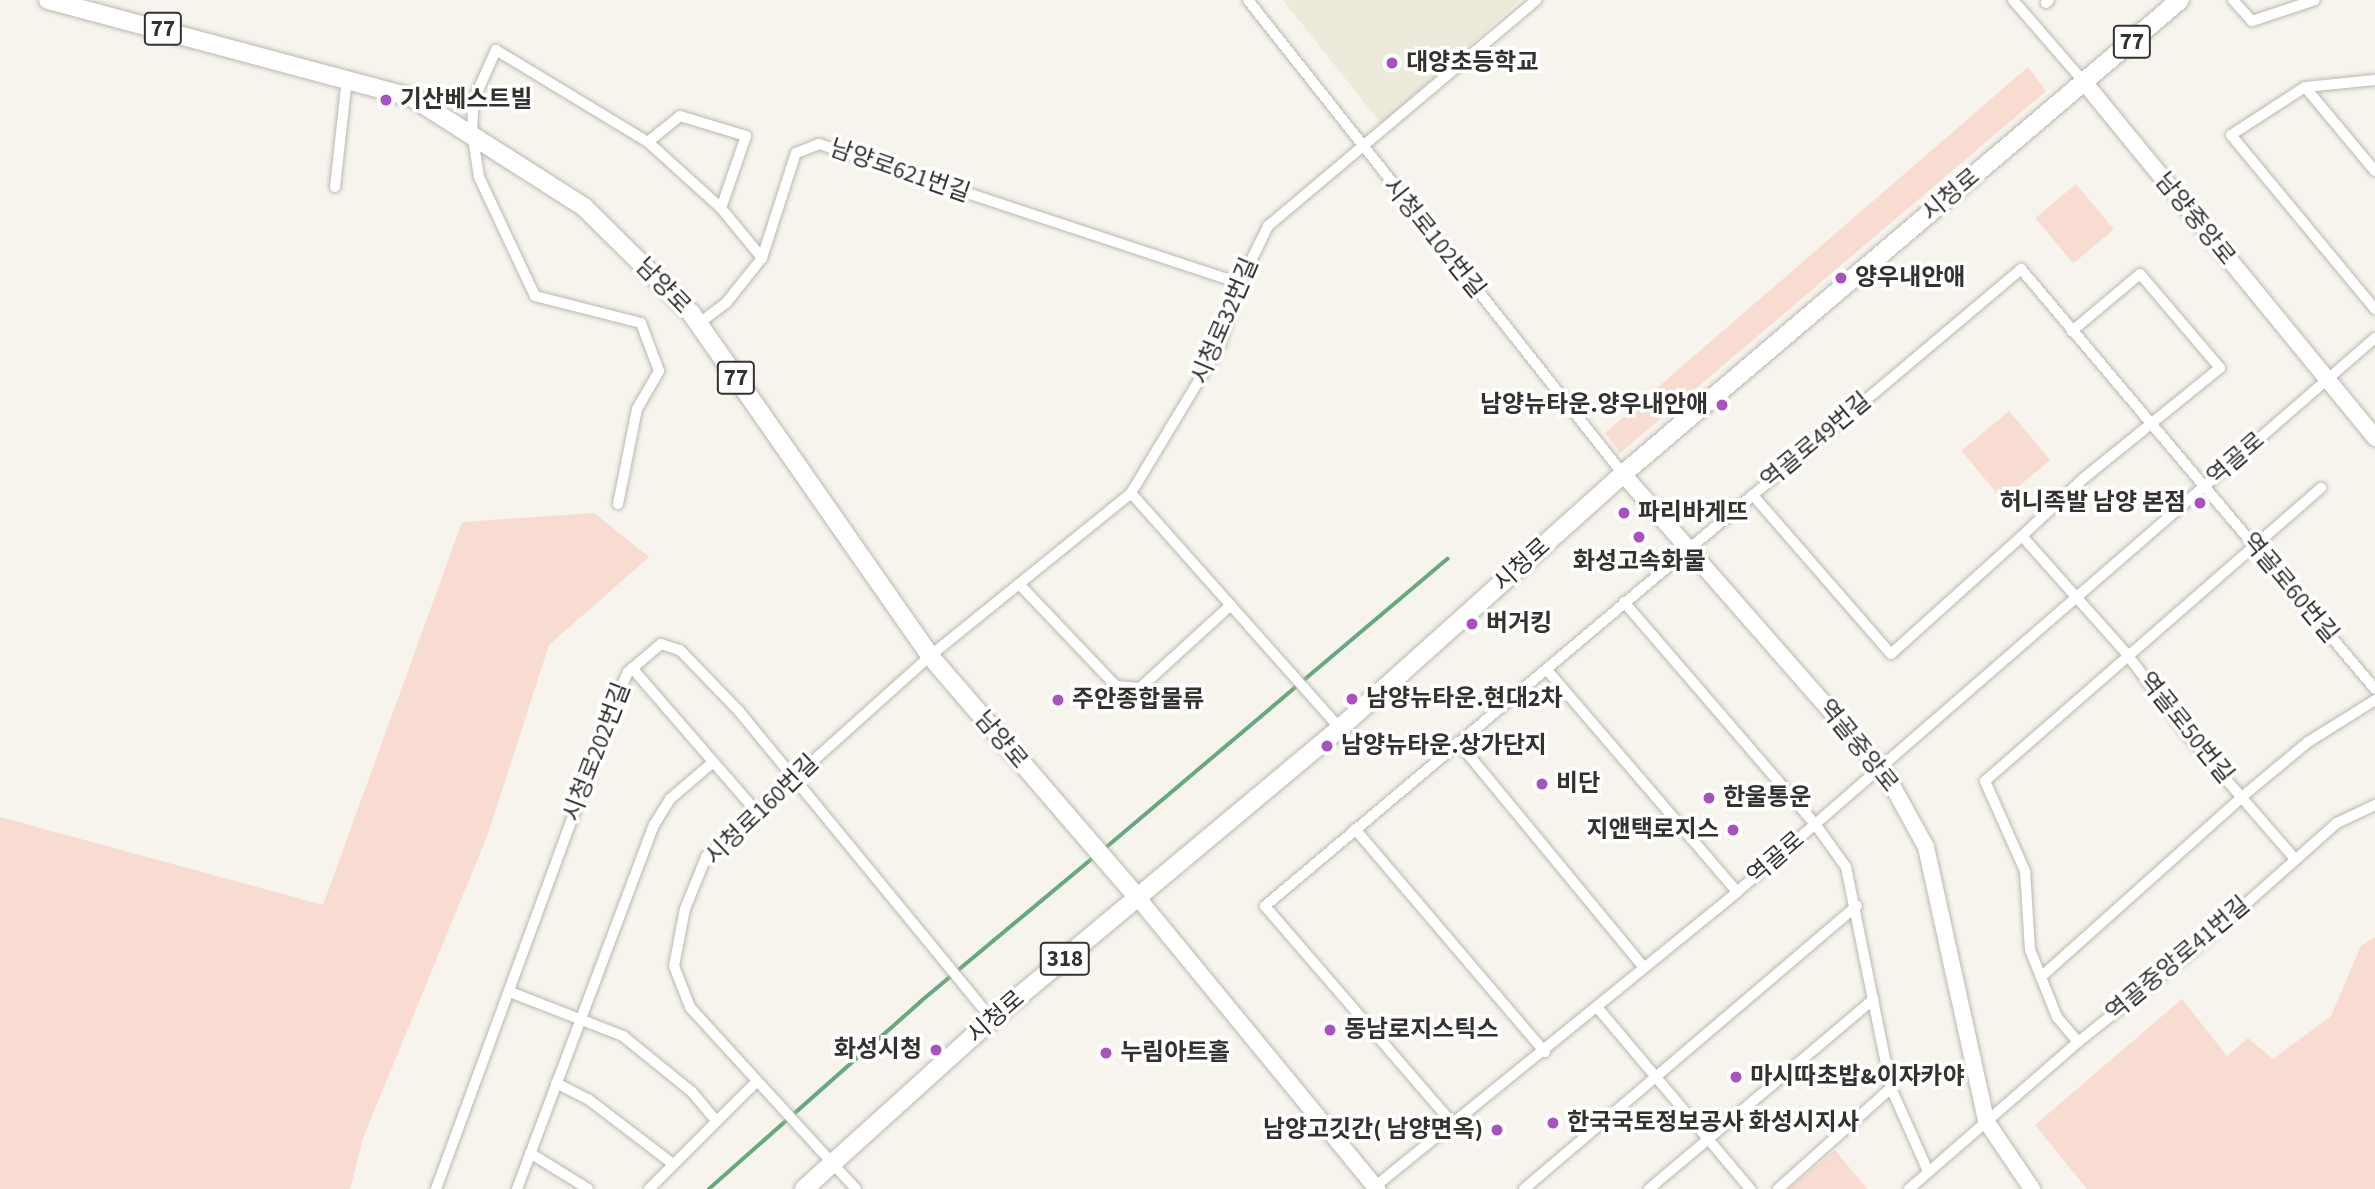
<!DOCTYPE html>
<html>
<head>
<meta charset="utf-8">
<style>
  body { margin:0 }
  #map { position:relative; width:2375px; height:1189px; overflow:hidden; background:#f6f4ec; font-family:"Source Sans 3","Noto Sans KR",sans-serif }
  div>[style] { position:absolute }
  .built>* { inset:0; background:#edeadb }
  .green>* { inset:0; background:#f8dcd1; transform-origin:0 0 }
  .stream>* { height:3.5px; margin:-1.75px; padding:0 1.75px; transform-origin:1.75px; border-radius:1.75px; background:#66a97d }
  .roads { filter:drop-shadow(0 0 2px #bab9b1) drop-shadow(0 0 2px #bab9b1) }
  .street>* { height:10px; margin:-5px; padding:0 5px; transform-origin:5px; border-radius:5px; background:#fff }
  .secondary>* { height:16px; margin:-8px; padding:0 8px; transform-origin:8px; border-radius:8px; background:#fff }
  .primary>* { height:18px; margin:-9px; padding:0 9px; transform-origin:9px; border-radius:9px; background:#fff }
  .dots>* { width:19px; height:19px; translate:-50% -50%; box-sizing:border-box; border:4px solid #fff; border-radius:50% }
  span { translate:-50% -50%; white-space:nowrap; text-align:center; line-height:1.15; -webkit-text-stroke:7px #fff; paint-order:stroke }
  .shield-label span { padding:2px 5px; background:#fff; border:2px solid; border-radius:5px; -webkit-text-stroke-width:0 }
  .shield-label { font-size:23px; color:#33322f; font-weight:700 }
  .poi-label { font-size:24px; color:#33322f; font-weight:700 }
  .left { translate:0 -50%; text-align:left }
  .right { translate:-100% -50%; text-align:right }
  .street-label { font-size:24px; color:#33322f }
</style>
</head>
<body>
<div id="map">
  <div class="built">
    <i style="clip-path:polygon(1283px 0,1520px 0,1382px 125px)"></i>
  </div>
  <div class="green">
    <i style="clip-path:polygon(2028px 67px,2046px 91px,1620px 453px,1605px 433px)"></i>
    <i style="left:2076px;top:184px;width:59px;height:53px;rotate:50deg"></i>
    <i style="left:2009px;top:411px;width:64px;height:62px;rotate:50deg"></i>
    <i style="clip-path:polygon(594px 513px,649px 557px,549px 645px,488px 834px,363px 1138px,350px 1189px,0 1189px,0 817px,323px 905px,462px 522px)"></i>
    <i style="clip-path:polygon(2375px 937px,2375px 1189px,2087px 1189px,2035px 1125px,2182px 999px,2227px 1056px,2248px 1038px,2273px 1059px,2331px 1016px,2361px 946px)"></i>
    <i style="clip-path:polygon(1835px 1150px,1867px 1189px,1789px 1189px)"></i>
  </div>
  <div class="stream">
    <i style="left:1103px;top:850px;width:451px;rotate:-40.2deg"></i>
    <i style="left:709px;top:1189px;width:282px;rotate:-41.5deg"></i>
    <i style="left:920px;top:1002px;width:226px;rotate:-39.8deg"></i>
  </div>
  <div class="roads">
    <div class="street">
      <i style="left:1248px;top:0;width:604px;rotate:51.65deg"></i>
      <i style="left:2013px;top:0;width:108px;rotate:49.1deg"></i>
      <i style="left:2233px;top:0;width:28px;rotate:48deg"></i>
      <i style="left:2252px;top:21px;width:66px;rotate:-18.4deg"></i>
      <i style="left:2046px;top:3px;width:4px;rotate:-45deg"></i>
      <i style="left:2375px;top:80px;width:70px;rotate:174.3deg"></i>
      <i style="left:2305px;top:87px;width:88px;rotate:147deg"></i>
      <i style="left:2231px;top:135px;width:226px;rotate:50.4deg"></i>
      <i style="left:2305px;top:87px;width:109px;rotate:50.2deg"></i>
      <i style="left:648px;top:142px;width:98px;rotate:42.1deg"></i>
      <i style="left:335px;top:187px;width:109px;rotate:-83.7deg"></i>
      <i style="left:698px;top:324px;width:35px;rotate:-37deg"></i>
      <i style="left:726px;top:303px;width:58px;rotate:-51.3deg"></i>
      <i style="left:1131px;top:493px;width:314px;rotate:48.4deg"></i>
      <i style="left:618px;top:504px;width:97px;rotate:-78.7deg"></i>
      <i style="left:637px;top:409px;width:44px;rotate:-59.9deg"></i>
      <i style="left:659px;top:371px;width:51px;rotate:-110.6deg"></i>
      <i style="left:641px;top:323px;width:109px;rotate:-165.7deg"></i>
      <i style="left:535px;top:296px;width:132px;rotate:-115.2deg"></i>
      <i style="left:479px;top:177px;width:46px;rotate:-98.8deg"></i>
      <i style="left:472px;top:132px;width:33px;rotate:-87deg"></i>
      <i style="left:474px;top:99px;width:54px;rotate:-65.8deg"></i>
      <i style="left:496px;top:50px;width:178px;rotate:31.2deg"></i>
      <i style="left:648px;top:142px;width:41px;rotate:-39.1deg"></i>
      <i style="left:680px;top:116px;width:69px;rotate:16.9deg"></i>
      <i style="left:746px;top:136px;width:76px;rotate:109.1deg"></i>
      <i style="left:721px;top:208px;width:65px;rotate:50.6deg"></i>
      <i style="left:762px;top:258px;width:110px;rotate:-72.1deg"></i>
      <i style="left:796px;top:153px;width:25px;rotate:-21deg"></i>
      <i style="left:819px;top:144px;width:443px;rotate:18.3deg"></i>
      <i style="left:2022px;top:536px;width:85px;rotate:-43.1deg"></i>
      <i style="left:2084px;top:478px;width:175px;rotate:-39deg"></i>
      <i style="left:2220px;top:368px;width:123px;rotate:-130.4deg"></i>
      <i style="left:2140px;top:274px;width:89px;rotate:140deg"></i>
      <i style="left:1019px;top:584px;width:141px;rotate:46.4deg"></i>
      <i style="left:1116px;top:686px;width:24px;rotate:5deg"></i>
      <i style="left:1140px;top:688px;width:123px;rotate:-42.4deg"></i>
      <i style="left:1624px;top:602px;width:293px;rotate:49.3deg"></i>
      <i style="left:1815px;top:824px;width:53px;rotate:54.2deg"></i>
      <i style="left:1846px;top:867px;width:226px;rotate:78.5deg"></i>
      <i style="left:1891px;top:1088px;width:91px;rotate:66deg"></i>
      <i style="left:632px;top:668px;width:189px;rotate:49.1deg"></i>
      <i style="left:1547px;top:670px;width:292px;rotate:49.4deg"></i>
      <i style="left:1458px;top:742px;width:289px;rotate:50.5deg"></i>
      <i style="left:1355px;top:829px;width:293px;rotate:49.6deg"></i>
      <i style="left:2295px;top:859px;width:167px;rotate:-130.9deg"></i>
      <i style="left:2186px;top:733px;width:99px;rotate:-126.8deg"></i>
      <i style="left:2127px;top:654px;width:158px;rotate:-131.7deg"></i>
      <i style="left:2022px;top:536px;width:176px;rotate:138deg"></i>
      <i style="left:1891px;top:654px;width:211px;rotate:-131deg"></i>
      <i style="left:1753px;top:495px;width:351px;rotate:-40.1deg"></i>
      <i style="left:2021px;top:269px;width:549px;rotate:49.87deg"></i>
      <i style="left:2042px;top:976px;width:270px;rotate:-41.8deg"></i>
      <i style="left:2243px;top:796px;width:85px;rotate:-39.7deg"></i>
      <i style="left:2308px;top:742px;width:79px;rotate:-32.1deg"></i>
      <i style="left:510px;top:992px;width:121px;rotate:21.3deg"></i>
      <i style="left:623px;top:1036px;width:89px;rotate:39.1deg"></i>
      <i style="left:692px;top:1092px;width:38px;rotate:50deg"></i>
      <i style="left:1597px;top:1007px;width:238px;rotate:49.9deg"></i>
      <i style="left:2078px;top:1042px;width:33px;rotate:-130deg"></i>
      <i style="left:2057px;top:1017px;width:72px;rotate:-111.9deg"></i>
      <i style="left:2030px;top:950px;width:79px;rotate:-93.6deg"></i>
      <i style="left:2025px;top:871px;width:98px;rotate:-114deg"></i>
      <i style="left:1985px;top:781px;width:446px;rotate:-41.1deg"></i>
      <i style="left:556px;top:1083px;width:36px;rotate:27deg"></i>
      <i style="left:588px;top:1099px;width:107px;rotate:37.4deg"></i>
      <i style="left:1454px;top:1125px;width:289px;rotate:-130.8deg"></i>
      <i style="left:1265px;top:906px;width:638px;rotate:-40.1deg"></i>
      <i style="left:530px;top:1153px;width:68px;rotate:31.8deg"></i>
      <i style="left:436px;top:1189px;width:522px;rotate:-69.83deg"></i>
      <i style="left:616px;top:699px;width:30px;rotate:-66deg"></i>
      <i style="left:628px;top:672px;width:43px;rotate:-40.3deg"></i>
      <i style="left:661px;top:644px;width:20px;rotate:18deg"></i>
      <i style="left:680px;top:650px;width:83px;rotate:46deg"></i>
      <i style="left:738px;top:710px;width:400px;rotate:50.6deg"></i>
      <i style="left:517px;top:1189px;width:389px;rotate:-69.4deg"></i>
      <i style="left:654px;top:825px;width:31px;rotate:-58deg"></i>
      <i style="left:670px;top:799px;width:55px;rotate:-40.6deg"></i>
      <i style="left:649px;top:1189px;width:150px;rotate:-45deg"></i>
      <i style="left:856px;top:1189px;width:246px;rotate:-132.4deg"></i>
      <i style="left:690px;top:1007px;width:44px;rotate:-111.3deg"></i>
      <i style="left:674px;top:966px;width:58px;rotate:-79.1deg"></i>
      <i style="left:685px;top:909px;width:56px;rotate:-68deg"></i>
      <i style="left:706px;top:857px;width:301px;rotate:-41.9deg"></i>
      <i style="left:930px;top:656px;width:259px;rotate:-39deg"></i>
      <i style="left:1131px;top:493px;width:170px;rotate:-58.9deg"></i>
      <i style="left:1219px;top:347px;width:67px;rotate:-71.8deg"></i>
      <i style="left:1240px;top:283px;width:64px;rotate:-63.8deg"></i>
      <i style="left:1268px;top:226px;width:351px;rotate:-40.1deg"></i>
      <i style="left:1372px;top:1189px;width:471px;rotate:-39.1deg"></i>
      <i style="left:1737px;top:892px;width:845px;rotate:-40.97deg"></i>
      <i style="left:1524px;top:1189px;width:437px;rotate:-40.4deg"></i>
      <i style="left:1649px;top:1189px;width:294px;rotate:-40.2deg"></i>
      <i style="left:1778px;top:1189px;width:152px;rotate:-41.8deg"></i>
      <i style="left:1909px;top:1189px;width:224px;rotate:-41deg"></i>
      <i style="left:2078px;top:1042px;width:149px;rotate:-38.5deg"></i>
      <i style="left:2195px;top:949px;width:190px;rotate:-41.6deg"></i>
      <i style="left:2337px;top:823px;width:42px;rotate:-25.3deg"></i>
    </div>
    <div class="secondary">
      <i style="left:2084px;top:82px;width:460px;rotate:50.7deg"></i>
      <i style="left:1623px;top:474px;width:401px;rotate:48.8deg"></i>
      <i style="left:1887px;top:776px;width:81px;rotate:61.2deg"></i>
      <i style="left:1926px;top:847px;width:280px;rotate:77.6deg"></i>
      <i style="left:1986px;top:1121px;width:82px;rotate:55.9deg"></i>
      <i style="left:1138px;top:898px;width:377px;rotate:50.6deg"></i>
    </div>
    <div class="primary">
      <i style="left:48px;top:0;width:378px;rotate:15deg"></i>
      <i style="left:413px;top:98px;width:203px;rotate:32.5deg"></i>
      <i style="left:584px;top:207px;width:151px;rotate:44.7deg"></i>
      <i style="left:691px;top:313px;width:418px;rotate:55.1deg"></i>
      <i style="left:930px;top:656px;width:319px;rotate:49.3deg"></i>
      <i style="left:804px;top:1189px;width:253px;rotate:-42.1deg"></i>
      <i style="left:992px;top:1019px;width:454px;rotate:-39.9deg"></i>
      <i style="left:1340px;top:728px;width:380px;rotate:-41.9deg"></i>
      <i style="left:1623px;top:474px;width:731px;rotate:-40.4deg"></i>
    </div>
  </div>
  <div class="dots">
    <i style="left:1392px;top:63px;background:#a752c0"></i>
    <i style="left:386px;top:100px;background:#a752c0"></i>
    <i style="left:1841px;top:278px;background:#a752c0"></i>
    <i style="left:1722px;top:405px;background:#a752c0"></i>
    <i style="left:2200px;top:503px;background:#a752c0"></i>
    <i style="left:1624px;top:513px;background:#a752c0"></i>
    <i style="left:1639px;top:537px;background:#a752c0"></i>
    <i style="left:1472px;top:624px;background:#a752c0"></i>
    <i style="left:1352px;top:699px;background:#a752c0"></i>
    <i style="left:1058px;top:700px;background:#a752c0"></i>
    <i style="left:1327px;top:746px;background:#a752c0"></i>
    <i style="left:1542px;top:784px;background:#a752c0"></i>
    <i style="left:1709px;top:798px;background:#a752c0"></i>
    <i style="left:1733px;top:830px;background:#a752c0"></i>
    <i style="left:1330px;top:1030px;background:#a752c0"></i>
    <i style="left:936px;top:1050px;background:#a752c0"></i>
    <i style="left:1106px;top:1053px;background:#a752c0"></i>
    <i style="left:1736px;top:1077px;background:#a752c0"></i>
    <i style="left:1553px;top:1123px;background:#a752c0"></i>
    <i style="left:1497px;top:1130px;background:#a752c0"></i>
  </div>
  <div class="shield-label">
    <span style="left:163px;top:29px">77</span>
    <span style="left:2132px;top:42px">77</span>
    <span style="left:736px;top:378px">77</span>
    <span style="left:1065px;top:959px">318</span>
  </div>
  <div class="poi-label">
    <span class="left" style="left:1406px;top:63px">대양초등학교</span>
    <span class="left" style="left:400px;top:100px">기산베스트빌</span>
    <span class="left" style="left:1855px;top:278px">양우내안애</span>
    <span class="right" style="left:1708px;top:405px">남양뉴타운.양우내안애</span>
    <span class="right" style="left:2186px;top:503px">허니족발 남양 본점</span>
    <span class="left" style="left:1638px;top:513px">파리바게뜨</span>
    <span style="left:1639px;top:562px">화성고속화물</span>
    <span class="left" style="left:1486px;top:624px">버거킹</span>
    <span class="left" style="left:1366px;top:699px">남양뉴타운.현대2차</span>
    <span class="left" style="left:1072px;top:700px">주안종합물류</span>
    <span class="left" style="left:1341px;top:746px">남양뉴타운.상가단지</span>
    <span class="left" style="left:1556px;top:784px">비단</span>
    <span class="left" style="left:1723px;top:798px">한울통운</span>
    <span class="right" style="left:1719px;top:830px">지앤택로지스</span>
    <span class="left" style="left:1344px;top:1030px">동남로지스틱스</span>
    <span class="right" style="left:922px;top:1050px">화성시청</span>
    <span class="left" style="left:1120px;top:1053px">누림아트홀</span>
    <span class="left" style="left:1750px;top:1077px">마시따초밥&amp;이자카야</span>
    <span class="left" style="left:1567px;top:1123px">한국국토정보공사 화성시지사</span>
    <span class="right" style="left:1483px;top:1130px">남양고깃간( 남양면옥)</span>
  </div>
  <div class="street-label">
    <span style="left:900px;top:171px;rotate:19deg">남양로621번길</span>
    <span style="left:1951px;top:195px;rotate:-40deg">시청로</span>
    <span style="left:2195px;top:219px;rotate:51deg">남양중앙로</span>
    <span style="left:1434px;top:238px;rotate:51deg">시청로102번길</span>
    <span style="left:663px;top:286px;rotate:46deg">남양로</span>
    <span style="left:1225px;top:321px;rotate:-67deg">시청로32번길</span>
    <span style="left:1816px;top:441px;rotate:-40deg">역골로49번길</span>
    <span style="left:2236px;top:459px;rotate:-41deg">역골로</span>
    <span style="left:1522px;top:565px;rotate:-42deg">시청로</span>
    <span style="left:2290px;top:588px;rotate:50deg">역골로60번길</span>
    <span style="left:2186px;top:728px;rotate:51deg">역골로50번길</span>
    <span style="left:1001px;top:740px;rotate:50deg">남양로</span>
    <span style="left:1858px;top:746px;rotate:51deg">역골중앙로</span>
    <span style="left:597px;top:752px;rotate:-69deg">시청로202번길</span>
    <span style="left:762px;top:810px;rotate:-44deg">시청로160번길</span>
    <span style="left:1776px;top:858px;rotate:-41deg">역골로</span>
    <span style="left:2178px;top:959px;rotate:-40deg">역골중앙로41번길</span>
    <span style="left:996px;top:1017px;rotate:-41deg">시청로</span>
  </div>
</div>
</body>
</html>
